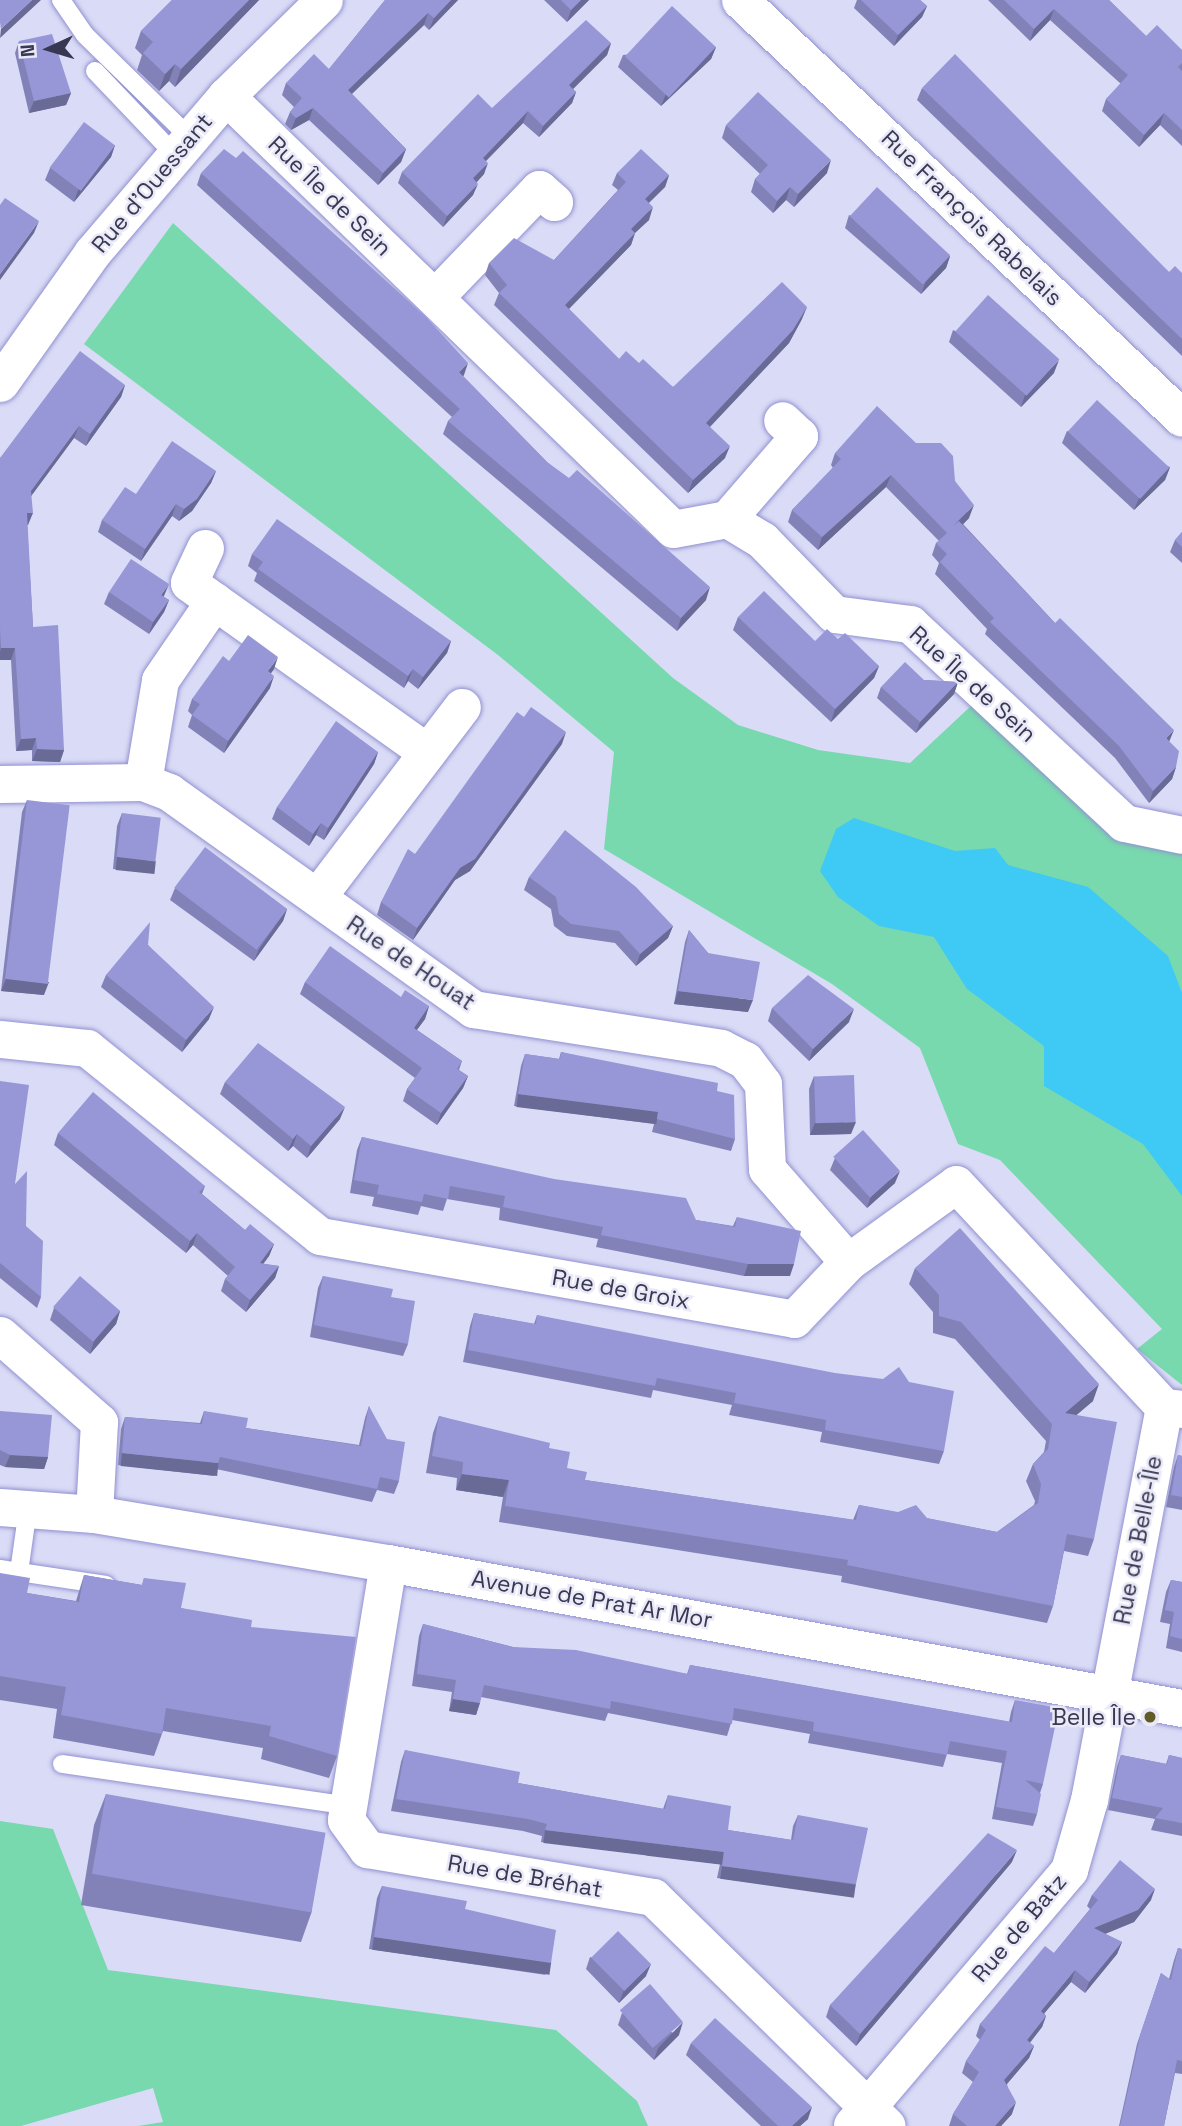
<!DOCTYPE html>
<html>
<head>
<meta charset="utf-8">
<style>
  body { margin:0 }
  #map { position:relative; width:1182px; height:2126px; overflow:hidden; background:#dadbf6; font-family:"Space Grotesk",sans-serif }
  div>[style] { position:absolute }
  .green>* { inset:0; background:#78d8ae }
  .water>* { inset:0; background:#3fc9f5 }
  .roads { filter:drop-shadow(0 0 2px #9191d1) drop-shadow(0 0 2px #9191d1) }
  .lane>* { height:18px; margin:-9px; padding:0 9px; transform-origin:9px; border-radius:9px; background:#fff }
  .street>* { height:37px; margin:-18.5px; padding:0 18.5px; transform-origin:18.5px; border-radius:18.5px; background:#fff }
  .wall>* { inset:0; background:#8282b9 }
  .shaded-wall>* { inset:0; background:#6a6a96; transform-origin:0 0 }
  .building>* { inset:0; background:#9797d7; transform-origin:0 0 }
  .dots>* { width:19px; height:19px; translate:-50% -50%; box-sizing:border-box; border:4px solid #e9e9f7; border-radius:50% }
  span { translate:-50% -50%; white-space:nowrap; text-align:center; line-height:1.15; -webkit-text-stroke:5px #e9e9f7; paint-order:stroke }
  .street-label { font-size:23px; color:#383853 }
  .poi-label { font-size:23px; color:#383853 }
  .right { translate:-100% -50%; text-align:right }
  .north { position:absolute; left:14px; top:14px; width:70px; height:70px; -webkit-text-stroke:5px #e9e9f7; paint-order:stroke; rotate:266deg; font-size:19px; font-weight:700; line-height:28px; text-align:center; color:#383853 }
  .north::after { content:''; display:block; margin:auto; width:24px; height:32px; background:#383853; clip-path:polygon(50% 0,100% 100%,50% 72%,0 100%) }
</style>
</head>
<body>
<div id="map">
  <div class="green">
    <i style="clip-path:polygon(173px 223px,673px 678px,738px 725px,818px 750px,910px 763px,972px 705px,1182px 849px,1182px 1385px,1137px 1349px,1162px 1329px,1000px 1160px,958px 1144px,920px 1048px,832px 984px,604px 849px,614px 752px,498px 655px,84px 344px)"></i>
    <i style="clip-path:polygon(0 1821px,53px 1829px,108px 1970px,556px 2030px,637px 2101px,648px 2126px,138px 2126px,163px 2122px,153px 2088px,21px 2126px,0 2126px)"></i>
  </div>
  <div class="water">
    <i style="clip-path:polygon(854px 818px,955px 851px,995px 848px,1008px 865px,1088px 887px,1168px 956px,1182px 993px,1182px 1196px,1143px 1144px,1044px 1086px,1044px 1046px,967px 989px,934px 937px,879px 926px,838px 897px,820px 871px,836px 829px)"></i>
  </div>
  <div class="roads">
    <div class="lane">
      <i style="left:61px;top:0;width:42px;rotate:55.6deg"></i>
      <i style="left:85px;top:35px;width:147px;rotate:44.4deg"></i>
      <i style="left:95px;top:71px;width:116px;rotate:46.4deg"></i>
      <i style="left:0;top:1569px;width:19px;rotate:9deg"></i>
      <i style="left:19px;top:1572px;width:64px;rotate:-81.9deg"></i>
      <i style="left:19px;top:1572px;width:88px;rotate:8.5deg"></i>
      <i style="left:62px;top:1764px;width:290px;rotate:8.3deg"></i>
    </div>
    <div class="street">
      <i style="left:740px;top:0;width:608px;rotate:43.4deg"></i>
      <i style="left:226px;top:96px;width:622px;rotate:44.09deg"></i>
      <i style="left:673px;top:529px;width:55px;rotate:-10.5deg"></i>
      <i style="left:727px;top:519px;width:41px;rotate:31deg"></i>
      <i style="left:762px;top:540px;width:103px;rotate:45.8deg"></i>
      <i style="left:834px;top:614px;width:77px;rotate:7.5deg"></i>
      <i style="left:910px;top:624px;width:292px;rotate:42.9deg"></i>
      <i style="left:1124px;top:823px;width:59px;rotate:11.7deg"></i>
      <i style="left:435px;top:297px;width:150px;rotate:-46.1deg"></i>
      <i style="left:539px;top:189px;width:20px;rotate:41deg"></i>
      <i style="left:0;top:383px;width:159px;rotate:-54.7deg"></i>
      <i style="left:92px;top:253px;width:206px;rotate:-49.5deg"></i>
      <i style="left:226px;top:96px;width:137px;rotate:-44.4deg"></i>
      <i style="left:727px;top:519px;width:110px;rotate:-49.1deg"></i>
      <i style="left:799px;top:436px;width:23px;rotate:-137deg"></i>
      <i style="left:205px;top:548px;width:38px;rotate:115deg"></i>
      <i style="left:189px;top:583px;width:292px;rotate:35.4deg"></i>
      <i style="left:143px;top:782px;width:103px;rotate:-80.5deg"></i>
      <i style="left:160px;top:680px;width:96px;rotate:-55.6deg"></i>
      <i style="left:0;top:784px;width:143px;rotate:-0.8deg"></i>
      <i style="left:143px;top:782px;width:28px;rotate:21deg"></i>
      <i style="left:169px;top:792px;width:374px;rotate:35.5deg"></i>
      <i style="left:473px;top:1009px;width:251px;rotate:8.9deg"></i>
      <i style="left:721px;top:1048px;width:27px;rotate:27deg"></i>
      <i style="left:745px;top:1060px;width:30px;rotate:53deg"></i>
      <i style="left:763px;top:1084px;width:85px;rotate:87.3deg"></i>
      <i style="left:767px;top:1169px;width:123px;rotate:48.9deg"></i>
      <i style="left:317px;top:897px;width:239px;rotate:-52.7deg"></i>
      <i style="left:0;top:1039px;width:87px;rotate:5.9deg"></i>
      <i style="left:87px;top:1048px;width:299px;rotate:38.9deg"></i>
      <i style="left:320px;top:1236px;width:481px;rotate:9.9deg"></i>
      <i style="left:794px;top:1319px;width:79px;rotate:-46.5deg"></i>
      <i style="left:848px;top:1262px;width:133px;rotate:-35.8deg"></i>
      <i style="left:956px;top:1184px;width:305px;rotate:47deg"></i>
      <i style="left:0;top:1335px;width:132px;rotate:41.3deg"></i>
      <i style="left:99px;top:1422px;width:92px;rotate:93.1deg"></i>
      <i style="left:0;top:1507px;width:94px;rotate:4.3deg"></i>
      <i style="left:94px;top:1514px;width:298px;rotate:9.5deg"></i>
      <i style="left:388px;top:1563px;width:807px;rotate:10.35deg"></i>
      <i style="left:388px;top:1563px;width:260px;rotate:99.3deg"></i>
      <i style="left:346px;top:1820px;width:36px;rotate:54deg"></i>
      <i style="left:367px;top:1849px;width:290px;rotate:9.5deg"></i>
      <i style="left:653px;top:1897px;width:327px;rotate:44.4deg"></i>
      <i style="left:852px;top:2125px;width:335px;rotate:-49.6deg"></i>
      <i style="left:1069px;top:1870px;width:73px;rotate:-74.1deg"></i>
      <i style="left:1089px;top:1800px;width:400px;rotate:-79.2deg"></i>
      <i style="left:1164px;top:1407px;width:18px;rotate:6deg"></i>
    </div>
  </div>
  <div class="wall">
    <i style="clip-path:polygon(172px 0,259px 0,175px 87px,169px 81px,159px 91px,137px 70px,142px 55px,135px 48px,141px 31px)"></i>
    <i style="clip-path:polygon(385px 0,458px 0,429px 30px,424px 25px,352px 94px,406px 149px,401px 162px,378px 185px,309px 120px,291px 130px,285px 124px,290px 112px,294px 107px,282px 95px,286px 83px,329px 69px)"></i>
    <i style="clip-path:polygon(544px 0,589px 0,567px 22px)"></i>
    <i style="clip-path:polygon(857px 0,920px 0,927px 6px,922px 17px,894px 46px,854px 8px)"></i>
    <i style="clip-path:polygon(988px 0,1109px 0,1146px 36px,1182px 50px,1182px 146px,1160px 125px,1139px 147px,1102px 111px,1106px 99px,1121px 84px,1050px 20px,1030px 41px)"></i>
    <i style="clip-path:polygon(19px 41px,71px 93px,66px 105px,29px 113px,15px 53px)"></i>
    <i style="clip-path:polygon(611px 43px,607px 55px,573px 89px,576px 92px,572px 103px,539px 137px,523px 123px,486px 161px,484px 174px,477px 182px,473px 195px,443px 227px,398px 183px,402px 172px,492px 108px)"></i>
    <i style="clip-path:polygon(716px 47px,711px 59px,661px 106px,618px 67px,623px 55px)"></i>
    <i style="clip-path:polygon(922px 88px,1169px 272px,1182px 273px,1182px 356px,917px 100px)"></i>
    <i style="clip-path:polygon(726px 125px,827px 173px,794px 207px,786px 200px,773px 213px,751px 192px,755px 179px,760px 174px,722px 138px)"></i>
    <i style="clip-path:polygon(115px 145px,111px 157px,74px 202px,45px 180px,50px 168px)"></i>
    <i style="clip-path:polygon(201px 173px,464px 375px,463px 376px,547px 462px,706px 600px,677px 631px,443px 434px,448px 421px,452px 417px,197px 185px)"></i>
    <i style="clip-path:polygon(617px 173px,669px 175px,665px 187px,649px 203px,649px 220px,635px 233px,631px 245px,569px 309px,619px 359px,639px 363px,673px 387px,802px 319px,789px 343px,710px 427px,725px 458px,688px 493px,494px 305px,499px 293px,485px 275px,489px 263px,554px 260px,618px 190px,612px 185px)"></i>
    <i style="clip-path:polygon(849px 215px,950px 256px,946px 268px,921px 294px,845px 228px)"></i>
    <i style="clip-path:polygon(953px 330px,1054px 373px,1021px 407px,949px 342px)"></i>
    <i style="clip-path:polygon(125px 385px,121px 397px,86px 446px,74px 438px,31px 496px,28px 525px,27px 525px,33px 627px,64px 750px,60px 762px,32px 761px,32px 750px,16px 751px,11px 660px,0 660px,0 458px)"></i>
    <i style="clip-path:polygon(1067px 431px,1170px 467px,1165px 480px,1134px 510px,1062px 443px)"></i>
    <i style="clip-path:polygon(835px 453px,955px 481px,969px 518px,963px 524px,1055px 623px,1169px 742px,1176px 767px,1172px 779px,1149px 803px,1115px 758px,985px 634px,987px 629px,935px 574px,939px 563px,932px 555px,936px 543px,939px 541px,886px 487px,818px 550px,788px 522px,792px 510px,833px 468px,831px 465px)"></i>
    <i style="clip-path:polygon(216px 471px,211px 483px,192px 511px,179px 521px,172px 516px,141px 561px,98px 532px,102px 520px,136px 494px)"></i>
    <i style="clip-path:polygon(1182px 532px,1182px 563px,1170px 552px,1175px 540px)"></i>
    <i style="clip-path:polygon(252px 554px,451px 641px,447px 653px,418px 689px,408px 681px,404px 688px,254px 581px,257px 573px,248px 566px)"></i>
    <i style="clip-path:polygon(109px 592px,164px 597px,169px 600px,164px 612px,149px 634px,104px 604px)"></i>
    <i style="clip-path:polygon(738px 617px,815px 641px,838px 639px,879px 666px,874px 678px,831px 722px,733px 630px)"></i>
    <i style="clip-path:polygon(229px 661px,274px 669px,271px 673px,270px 688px,224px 753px,188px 727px,192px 715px,188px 711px,192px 699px)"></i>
    <i style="clip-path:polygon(924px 680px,958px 682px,954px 694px,916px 733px,877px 698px,881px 687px)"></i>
    <i style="clip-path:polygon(562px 744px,470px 871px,455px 880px,413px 940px,377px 915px,381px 902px,415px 854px)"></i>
    <i style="clip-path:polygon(378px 752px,374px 764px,324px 840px,316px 835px,309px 846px,272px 819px,277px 807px)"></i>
    <i style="clip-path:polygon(27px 800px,44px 995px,1px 991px,22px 812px)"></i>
    <i style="clip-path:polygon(122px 813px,152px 873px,113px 869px,117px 826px)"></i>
    <i style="clip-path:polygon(529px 877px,673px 926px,668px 938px,636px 966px,615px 943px,567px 936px,554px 926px,551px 909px,524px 890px)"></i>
    <i style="clip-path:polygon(175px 888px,287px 909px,283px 921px,254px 961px,170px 900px)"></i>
    <i style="clip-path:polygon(689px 930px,708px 953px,748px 1012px,674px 1004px,685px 942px)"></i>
    <i style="clip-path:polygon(148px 945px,209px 1019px,182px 1052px,101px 987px,106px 975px)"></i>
    <i style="clip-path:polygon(305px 982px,429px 1006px,425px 1019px,417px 1030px,462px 1061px,459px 1070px,468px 1076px,463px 1088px,437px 1125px,403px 1101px,407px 1089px,415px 1078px,300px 994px)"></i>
    <i style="clip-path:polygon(772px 1008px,849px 1022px,809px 1061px,768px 1021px)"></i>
    <i style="clip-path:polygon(561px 1052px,717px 1091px,735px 1139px,731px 1151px,652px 1132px,654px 1124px,514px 1106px,521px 1066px,525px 1054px,559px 1059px)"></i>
    <i style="clip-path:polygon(814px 1076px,851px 1134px,810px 1135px,809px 1089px)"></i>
    <i style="clip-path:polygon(0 1081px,15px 1184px,41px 1297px,37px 1308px,0 1278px)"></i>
    <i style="clip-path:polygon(225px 1082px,340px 1119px,307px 1158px,293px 1146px,288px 1151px,220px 1094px)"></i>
    <i style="clip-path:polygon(58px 1133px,205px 1186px,202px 1194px,245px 1230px,274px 1244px,269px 1256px,263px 1264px,279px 1266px,275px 1278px,246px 1312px,221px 1291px,225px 1279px,228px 1276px,193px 1245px,186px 1253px,54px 1145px)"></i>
    <i style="clip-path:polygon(362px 1137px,696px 1220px,733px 1226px,737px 1217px,790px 1276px,744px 1276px,596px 1247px,598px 1239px,499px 1220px,500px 1208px,447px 1199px,443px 1211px,421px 1206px,418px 1215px,372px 1206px,374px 1197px,350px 1193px,357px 1150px)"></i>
    <i style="clip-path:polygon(835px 1158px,895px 1183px,867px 1208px,830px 1170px)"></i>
    <i style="clip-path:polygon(915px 1268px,1093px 1401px,1076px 1415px,1094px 1539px,1088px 1556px,1064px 1551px,1053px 1606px,1047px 1623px,841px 1582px,842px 1576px,499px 1522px,503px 1497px,456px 1490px,457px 1478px,426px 1473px,433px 1433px,439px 1416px,549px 1448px,567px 1468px,585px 1480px,853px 1520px,859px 1505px,997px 1532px,1034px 1505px,1035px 1501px,1026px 1481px,1033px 1464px,1044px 1452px,1046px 1441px,955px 1339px,933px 1333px,933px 1312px,909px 1284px)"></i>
    <i style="clip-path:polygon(323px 1276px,391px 1297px,408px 1344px,403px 1356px,310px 1337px,318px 1288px)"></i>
    <i style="clip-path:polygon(54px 1308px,120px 1311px,116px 1324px,90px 1354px,50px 1320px)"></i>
    <i style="clip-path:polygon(474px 1313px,534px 1324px,537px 1315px,944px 1451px,939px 1464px,820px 1442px,822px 1432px,729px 1415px,732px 1405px,653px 1390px,651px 1398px,463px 1362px,470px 1326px)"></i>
    <i style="clip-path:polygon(369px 1406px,399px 1481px,394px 1494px,377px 1490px,372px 1502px,216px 1469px,214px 1476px,118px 1465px,121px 1429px,125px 1417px,200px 1423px,204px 1411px,246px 1428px,359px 1445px,365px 1418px)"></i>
    <i style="clip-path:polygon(0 1411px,48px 1457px,44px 1469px,5px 1467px,0 1465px)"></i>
    <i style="clip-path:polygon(1178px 1455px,1182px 1456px,1182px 1510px,1166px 1507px,1174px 1467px)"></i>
    <i style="clip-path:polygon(0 1573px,27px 1593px,76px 1601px,84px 1575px,142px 1585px,144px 1578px,181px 1608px,251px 1627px,337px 1756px,329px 1778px,261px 1759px,263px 1748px,163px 1731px,154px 1756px,53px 1738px,57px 1709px,0 1700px)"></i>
    <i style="clip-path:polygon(1171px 1580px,1182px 1582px,1182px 1652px,1166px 1648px,1170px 1624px,1160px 1622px,1166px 1592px)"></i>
    <i style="clip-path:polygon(423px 1624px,513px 1647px,687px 1674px,690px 1665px,1009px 1722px,1011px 1712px,1015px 1700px,1043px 1784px,1040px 1793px,1037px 1814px,1033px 1826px,992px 1819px,1002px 1763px,947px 1754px,943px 1767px,808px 1743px,810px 1734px,732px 1720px,727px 1736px,608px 1713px,605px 1721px,481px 1697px,476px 1715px,449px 1711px,452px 1692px,412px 1686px,419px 1636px)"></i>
    <i style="clip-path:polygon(405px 1750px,518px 1783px,663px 1809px,668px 1795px,728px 1830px,791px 1840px,793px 1826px,798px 1815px,856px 1884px,852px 1896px,717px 1878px,720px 1864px,541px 1842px,542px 1836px,523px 1831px,391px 1811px,401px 1762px)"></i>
    <i style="clip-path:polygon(1121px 1755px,1166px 1764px,1169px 1755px,1182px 1758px,1182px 1836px,1151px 1830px,1155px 1819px,1108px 1810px,1117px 1767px)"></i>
    <i style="clip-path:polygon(106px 1794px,312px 1911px,301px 1942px,81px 1905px,94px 1825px)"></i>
    <i style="clip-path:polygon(1012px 1862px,856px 2046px,826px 2017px,830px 2005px)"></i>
    <i style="clip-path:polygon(382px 1886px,465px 1909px,546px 1975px,369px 1949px,377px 1898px)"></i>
    <i style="clip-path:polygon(1092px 1895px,1151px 1900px,1134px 1922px,1105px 1934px,1122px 1942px,1117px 1954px,1085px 1993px,1071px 1982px,1044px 2013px,1046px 2016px,1042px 2027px,1030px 2043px,1034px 2046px,1029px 2058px,1007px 2084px,1012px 2114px,1001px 2126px,949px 2126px,953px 2114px,973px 2082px,962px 2073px,966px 2061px,980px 2040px,976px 2036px,980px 2024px,1054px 1953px,1090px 1909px,1087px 1906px)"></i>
    <i style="clip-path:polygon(1178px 1948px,1182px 1949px,1182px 2074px,1175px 2073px,1164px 2126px,1119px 2126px,1137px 2044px,1161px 1973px,1169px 1979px,1174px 1960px)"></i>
    <i style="clip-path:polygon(590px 1957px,646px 1976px,619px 2003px,586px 1969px)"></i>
    <i style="clip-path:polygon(622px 2013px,679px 2035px,654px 2060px,618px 2025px)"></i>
    <i style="clip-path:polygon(691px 2043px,808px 2119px,800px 2126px,761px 2126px,686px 2055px)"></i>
  </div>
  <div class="shaded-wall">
    <i style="clip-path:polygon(32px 0,41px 0,0 38px,1px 29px)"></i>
    <i style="clip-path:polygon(249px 0,259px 0,175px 87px,181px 69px)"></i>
    <i style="clip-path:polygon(451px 0,458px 0,429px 30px,434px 18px)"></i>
    <i style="clip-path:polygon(581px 0,589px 0,567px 22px,571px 10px)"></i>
    <i style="clip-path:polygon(927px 6px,922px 17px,894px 46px,898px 35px)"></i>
    <i style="clip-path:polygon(1054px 9px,1050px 20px,1030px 41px,1034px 29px)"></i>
    <i style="clip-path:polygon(428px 13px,424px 25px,343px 102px,348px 90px)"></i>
    <i style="clip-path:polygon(611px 43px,607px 55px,565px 97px,569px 85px)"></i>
    <i style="clip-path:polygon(716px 47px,711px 59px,661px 106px,666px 94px)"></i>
    <i style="clip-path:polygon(175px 64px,169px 81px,159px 91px,165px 74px)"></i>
    <i style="clip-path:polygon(576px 92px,572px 103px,539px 137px,543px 126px)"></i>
    <i style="clip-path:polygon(71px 93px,66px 105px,29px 113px,34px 101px)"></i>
    <i style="clip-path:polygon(313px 108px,309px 120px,291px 130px,296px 118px)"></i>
    <i style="clip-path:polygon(528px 111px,523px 123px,478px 169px,483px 158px)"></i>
    <i style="clip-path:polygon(1164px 113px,1160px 125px,1139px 147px,1144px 135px)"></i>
    <i style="clip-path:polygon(115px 145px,111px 157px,74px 202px,78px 190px)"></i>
    <i style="clip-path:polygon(406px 149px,401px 162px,378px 185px,383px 173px)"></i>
    <i style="clip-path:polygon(831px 160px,827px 173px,794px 207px,798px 194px)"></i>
    <i style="clip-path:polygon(488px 163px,484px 174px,469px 190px,473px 178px)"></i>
    <i style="clip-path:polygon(669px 175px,665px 187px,640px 211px,645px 199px)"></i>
    <i style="clip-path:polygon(478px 184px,473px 195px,443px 227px,447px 216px)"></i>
    <i style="clip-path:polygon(790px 187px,786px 200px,773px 213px,777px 201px)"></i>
    <i style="clip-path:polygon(653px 207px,649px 220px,626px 241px,631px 229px)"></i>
    <i style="clip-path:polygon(39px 221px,34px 233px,0 280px,0 274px)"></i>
    <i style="clip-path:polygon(635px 233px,631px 245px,560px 318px,565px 305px)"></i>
    <i style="clip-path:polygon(950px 256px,946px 268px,921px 294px,926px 281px)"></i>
    <i style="clip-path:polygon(807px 307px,802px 319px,789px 343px,702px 435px,706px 423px)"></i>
    <i style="clip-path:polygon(1059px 360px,1054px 373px,1021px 407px,1025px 395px)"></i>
    <i style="clip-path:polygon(468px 363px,464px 375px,455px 384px,459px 372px)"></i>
    <i style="clip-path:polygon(125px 385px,121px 397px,86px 446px,90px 434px)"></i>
    <i style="clip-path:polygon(79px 426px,74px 438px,26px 503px,31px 491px)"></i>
    <i style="clip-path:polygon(730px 446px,725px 458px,688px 493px,693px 480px)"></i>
    <i style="clip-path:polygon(1170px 467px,1165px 480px,1134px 510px,1139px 498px)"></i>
    <i style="clip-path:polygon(216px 471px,211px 483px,192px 511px,179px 521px,184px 509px)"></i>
    <i style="clip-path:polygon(891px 475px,886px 487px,818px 550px,822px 537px)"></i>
    <i style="clip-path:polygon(176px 504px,172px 516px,141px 561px,145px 549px)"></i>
    <i style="clip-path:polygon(974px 505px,969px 518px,949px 539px,953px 526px)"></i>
    <i style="clip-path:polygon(27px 513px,33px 513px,28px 525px,22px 525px)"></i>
    <i style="clip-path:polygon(169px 584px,164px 596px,157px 607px,161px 595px)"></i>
    <i style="clip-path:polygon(710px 587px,706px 600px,677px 631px,681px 618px)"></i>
    <i style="clip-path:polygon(169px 600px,164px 612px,149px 634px,153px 622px)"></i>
    <i style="clip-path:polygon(451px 641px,447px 653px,418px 689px,423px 677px)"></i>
    <i style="clip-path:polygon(1px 648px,15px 648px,11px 660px,0 660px,0 652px)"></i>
    <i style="clip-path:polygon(278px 657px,274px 669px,263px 684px,268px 671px)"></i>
    <i style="clip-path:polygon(879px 666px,874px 678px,831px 722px,835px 709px)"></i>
    <i style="clip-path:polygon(413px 669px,408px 681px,404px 688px,408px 676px)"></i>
    <i style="clip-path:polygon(274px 676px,270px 688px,224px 753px,228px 741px)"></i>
    <i style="clip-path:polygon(958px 682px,954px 694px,916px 733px,920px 722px)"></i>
    <i style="clip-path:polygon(1174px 730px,1169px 742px,1166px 738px)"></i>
    <i style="clip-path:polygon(566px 732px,562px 744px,470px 871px,455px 880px,413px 940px,417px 928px,460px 868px)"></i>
    <i style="clip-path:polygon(36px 738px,32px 750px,16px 751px,21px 739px)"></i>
    <i style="clip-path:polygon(37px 749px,64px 750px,60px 762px,32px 761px)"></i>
    <i style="clip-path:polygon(378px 752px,374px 764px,324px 840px,328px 828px)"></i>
    <i style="clip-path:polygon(1176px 767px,1172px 779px,1149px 803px,1153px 791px)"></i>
    <i style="clip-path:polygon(321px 823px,316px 835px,309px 846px,313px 834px)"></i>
    <i style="left:117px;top:857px;width:39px;height:13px;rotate:6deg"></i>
    <i style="clip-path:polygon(287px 909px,283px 921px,254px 961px,259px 949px)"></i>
    <i style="clip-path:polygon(673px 926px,668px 938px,636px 966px,640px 954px)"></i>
    <i style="clip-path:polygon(6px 979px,49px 982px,44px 995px,1px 991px)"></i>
    <i style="clip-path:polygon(678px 991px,753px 1000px,748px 1012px,674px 1004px)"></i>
    <i style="clip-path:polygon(429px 1006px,425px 1019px,409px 1040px,414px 1028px)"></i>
    <i style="clip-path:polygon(214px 1007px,209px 1019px,182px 1052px,186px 1040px)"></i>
    <i style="clip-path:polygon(854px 1009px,849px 1022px,809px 1061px,813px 1049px)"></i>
    <i style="clip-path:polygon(468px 1076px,463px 1088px,437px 1125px,441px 1113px)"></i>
    <i style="left:518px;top:1094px;width:141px;height:13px;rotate:7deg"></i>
    <i style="clip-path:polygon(345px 1107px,340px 1119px,307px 1158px,311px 1146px)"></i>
    <i style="clip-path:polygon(856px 1122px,851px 1134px,810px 1135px,815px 1123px)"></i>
    <i style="clip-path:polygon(297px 1134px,293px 1146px,288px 1151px,293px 1139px)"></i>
    <i style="clip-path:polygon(900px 1171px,895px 1183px,867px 1208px,871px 1196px)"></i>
    <i style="clip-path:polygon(197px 1233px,193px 1245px,186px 1253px,190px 1241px)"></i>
    <i style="clip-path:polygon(274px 1244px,269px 1256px,255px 1275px,260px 1263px)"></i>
    <i style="clip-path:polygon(748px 1264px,794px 1264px,790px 1276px,744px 1276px)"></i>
    <i style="clip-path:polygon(279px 1266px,275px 1278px,246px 1312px,250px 1300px)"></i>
    <i style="clip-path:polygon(120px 1311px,116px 1324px,90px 1354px,94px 1341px)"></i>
    <i style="clip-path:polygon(1099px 1384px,1093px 1401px,1059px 1430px,1065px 1413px)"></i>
    <i style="left:122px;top:1453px;width:97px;height:13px;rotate:6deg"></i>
    <i style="clip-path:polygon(10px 1455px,48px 1457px,44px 1469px,5px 1467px)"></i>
    <i style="clip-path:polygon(462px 1474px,509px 1480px,503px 1497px,456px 1490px)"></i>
    <i style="clip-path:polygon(453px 1699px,480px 1703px,476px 1715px,449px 1711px)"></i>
    <i style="left:545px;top:1830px;width:180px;height:13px;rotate:7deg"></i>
    <i style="clip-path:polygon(1017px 1850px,1012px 1862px,856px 2046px,860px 2034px)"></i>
    <i style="left:722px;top:1866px;width:135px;height:13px;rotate:8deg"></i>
    <i style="clip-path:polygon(1155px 1889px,1151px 1900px,1134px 1922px,1090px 1940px,1094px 1928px)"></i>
    <i style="left:374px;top:1937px;width:179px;height:13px;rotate:8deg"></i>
    <i style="clip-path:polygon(1122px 1942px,1117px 1954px,1085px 1993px,1089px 1982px)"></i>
    <i style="clip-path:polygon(651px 1964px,646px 1976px,619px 2003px,624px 1990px)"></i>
    <i style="clip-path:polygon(1075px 1970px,1071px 1982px,1037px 2022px,1041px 2011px)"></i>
    <i style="clip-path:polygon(1046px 2016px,1042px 2027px,1022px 2052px,1027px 2040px)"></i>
    <i style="clip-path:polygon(683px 2022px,679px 2035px,654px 2060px,658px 2048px)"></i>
    <i style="clip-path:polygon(1034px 2046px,1029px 2058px,1000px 2092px,1004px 2080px)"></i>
    <i style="clip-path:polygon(1016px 2102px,1012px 2114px,1001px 2126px,995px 2126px)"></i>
    <i style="clip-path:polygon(812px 2107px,808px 2119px,800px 2126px,792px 2126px)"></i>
  </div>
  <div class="building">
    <i style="clip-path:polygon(0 0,32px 0,1px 29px,0 22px)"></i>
    <i style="clip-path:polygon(172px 0,249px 0,181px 69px,175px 64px,165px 74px,143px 53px,153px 42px,141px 31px)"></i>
    <i style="clip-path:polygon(385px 0,451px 0,434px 18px,428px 13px,348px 90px,406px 149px,383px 173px,313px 108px,296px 118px,290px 112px,302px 98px,286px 83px,314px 54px,329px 69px)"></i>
    <i style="clip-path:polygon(561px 0,581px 0,571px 10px)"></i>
    <i style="clip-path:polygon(861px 0,920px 0,927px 6px,898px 35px)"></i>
    <i style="clip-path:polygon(1004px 0,1109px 0,1146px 36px,1157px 25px,1182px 50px,1182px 63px,1178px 67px,1182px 71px,1182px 130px,1164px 113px,1144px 135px,1106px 99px,1128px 75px,1054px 9px,1034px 29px)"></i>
    <i style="left:672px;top:6px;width:60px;height:69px;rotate:43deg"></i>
    <i style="clip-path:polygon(586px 20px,611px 43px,569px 85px,576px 92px,543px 126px,528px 111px,483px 158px,488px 163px,473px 178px,478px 184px,447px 216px,402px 172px,478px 94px,492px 108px)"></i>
    <i style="clip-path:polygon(52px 34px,71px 93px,34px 101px,19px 41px)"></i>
    <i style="clip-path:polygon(955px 54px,1169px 272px,1175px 266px,1182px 273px,1182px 339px,922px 88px)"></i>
    <i style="clip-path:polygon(758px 92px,831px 160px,798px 194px,790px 187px,777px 201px,755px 179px,768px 165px,726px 125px)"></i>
    <i style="left:84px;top:122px;width:39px;height:57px;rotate:37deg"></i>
    <i style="clip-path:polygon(224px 149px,236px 158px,243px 151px,426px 317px,468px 363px,459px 372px,547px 462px,569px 478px,577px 470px,710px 587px,681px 618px,448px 421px,460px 409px,201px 173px)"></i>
    <i style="clip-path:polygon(641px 149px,669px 175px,645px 199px,653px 207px,631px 229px,635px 233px,565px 305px,619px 359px,626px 351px,639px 363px,643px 359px,673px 387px,782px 282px,807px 307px,793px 330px,706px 423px,730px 446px,693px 480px,499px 293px,507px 285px,489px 263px,514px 238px,554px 260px,626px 182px,617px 173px)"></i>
    <i style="left:877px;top:187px;width:100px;height:40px;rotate:43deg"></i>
    <i style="clip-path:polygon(5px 198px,39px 221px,0 274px,0 205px)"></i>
    <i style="left:988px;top:295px;width:96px;height:49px;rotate:42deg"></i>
    <i style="clip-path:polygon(80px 351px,125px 385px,90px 434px,79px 426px,31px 491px,33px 513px,27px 513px,33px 627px,58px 625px,64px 750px,37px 749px,36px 738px,21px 739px,15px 648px,1px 648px,0 628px,0 458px)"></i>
    <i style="left:1097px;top:400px;width:99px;height:43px;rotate:43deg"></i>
    <i style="clip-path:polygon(877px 406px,916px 443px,941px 443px,953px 456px,955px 481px,974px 505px,953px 526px,959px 521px,1055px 623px,1060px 618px,1174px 730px,1166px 738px,1179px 751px,1176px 767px,1153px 791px,1119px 746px,990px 622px,994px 618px,940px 562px,947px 554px,936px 543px,947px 533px,891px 475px,822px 537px,792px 510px,841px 459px,835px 453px)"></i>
    <i style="clip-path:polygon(172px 441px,216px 471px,197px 499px,184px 509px,176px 504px,145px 549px,102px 520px,125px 487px,136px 494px)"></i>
    <i style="clip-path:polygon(277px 519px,451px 641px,423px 677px,413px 669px,408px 676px,258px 569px,263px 562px,252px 554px)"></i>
    <i style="clip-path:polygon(1182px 532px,1182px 547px,1175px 540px)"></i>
    <i style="clip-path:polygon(131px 559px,169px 584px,161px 595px,169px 600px,153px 622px,109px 592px)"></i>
    <i style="clip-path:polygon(764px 591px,815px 641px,827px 629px,838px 639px,845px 633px,879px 666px,835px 709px,738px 617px)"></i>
    <i style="clip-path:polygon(248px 635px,278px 657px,268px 671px,274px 676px,228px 741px,192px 715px,200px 704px,192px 699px,223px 656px,229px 661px)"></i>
    <i style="clip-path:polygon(905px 662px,924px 680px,958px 682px,920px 722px,881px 687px)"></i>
    <i style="clip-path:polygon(531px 707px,566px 732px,475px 859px,460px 868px,417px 928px,381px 902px,408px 849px,415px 854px,517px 712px,524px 717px)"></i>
    <i style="clip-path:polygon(336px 721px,378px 752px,328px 828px,321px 823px,313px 834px,277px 807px)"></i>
    <i style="left:27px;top:800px;width:43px;height:180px;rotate:7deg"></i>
    <i style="left:122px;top:813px;width:39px;height:44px;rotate:7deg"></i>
    <i style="clip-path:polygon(565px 830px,636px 887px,673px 926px,640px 954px,619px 931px,571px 924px,559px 914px,556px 897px,529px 877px)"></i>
    <i style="left:205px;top:847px;width:103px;height:51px;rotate:37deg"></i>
    <i style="clip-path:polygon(150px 922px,148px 945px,214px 1007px,186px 1040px,106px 975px)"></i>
    <i style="clip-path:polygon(689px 930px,708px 953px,760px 962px,753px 1000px,678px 991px)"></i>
    <i style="clip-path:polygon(330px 946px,401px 997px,405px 990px,429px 1006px,414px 1028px,462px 1061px,457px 1069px,468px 1076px,441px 1113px,407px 1089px,422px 1068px,305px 982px)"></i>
    <i style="clip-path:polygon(808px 975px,854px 1009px,813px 1049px,772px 1008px)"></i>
    <i style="clip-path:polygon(258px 1043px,345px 1107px,311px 1146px,297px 1134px,293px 1139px,225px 1082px)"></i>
    <i style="clip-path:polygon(561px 1052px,718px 1083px,717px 1091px,734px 1095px,735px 1139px,657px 1119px,658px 1112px,518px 1094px,525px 1054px,560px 1059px)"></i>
    <i style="left:854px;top:1075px;width:47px;height:40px;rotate:88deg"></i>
    <i style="clip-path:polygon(0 1081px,29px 1085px,15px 1184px,27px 1171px,26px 1226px,43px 1241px,41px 1297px,0 1263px)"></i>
    <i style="clip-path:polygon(93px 1092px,205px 1186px,199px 1192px,245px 1230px,250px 1224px,274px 1244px,260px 1263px,279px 1266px,250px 1300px,225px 1279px,235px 1267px,197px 1233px,190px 1241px,58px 1133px)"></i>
    <i style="left:863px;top:1130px;width:55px;height:40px;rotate:48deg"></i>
    <i style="clip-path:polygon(362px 1137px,554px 1179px,686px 1198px,696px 1220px,735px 1227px,737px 1217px,801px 1231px,794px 1264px,748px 1264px,601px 1235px,603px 1227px,503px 1207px,505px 1196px,450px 1186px,448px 1199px,424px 1194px,422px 1202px,377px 1194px,379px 1185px,354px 1180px)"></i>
    <i style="clip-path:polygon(960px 1228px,1099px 1384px,1065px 1413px,1117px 1422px,1094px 1539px,1067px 1534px,1053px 1606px,847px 1565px,848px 1560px,505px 1506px,509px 1480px,462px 1474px,463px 1462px,432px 1456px,439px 1416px,550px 1443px,549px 1448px,570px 1452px,567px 1468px,587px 1472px,585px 1480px,856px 1520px,859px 1505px,898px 1512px,916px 1505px,927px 1518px,997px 1532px,1038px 1503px,1041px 1484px,1033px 1464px,1048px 1449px,1052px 1424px,961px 1322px,939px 1316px,939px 1295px,915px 1268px)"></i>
    <i style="left:80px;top:1276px;width:53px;height:41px;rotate:41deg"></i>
    <i style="clip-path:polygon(323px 1276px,393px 1289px,391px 1297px,415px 1301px,408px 1344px,314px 1325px)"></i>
    <i style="clip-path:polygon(474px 1313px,536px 1324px,537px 1315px,835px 1373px,883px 1379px,899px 1367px,909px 1382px,954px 1391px,944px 1451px,825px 1430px,826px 1420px,734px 1403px,736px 1393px,657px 1378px,655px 1386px,468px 1350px)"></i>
    <i style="clip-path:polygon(369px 1406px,387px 1439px,405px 1442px,399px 1481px,380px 1477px,377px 1489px,220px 1457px,218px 1463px,122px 1453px,125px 1417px,202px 1424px,204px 1411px,248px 1418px,246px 1428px,361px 1446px)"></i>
    <i style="clip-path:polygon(0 1411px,52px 1415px,48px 1457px,10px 1455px,0 1450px)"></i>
    <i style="clip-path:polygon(1178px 1455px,1182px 1456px,1182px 1497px,1171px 1495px)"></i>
    <i style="clip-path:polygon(0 1573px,30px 1578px,27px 1593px,79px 1602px,84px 1575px,142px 1585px,144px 1578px,186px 1583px,181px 1608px,252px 1620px,251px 1627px,356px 1637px,337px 1756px,269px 1736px,271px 1726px,166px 1708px,162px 1734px,61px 1715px,66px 1687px,0 1676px)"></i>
    <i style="clip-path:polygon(1171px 1580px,1182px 1582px,1182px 1639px,1170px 1636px,1174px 1612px,1165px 1610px)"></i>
    <i style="clip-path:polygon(423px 1624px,513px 1647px,576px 1650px,688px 1674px,690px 1665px,1012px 1722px,1015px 1700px,1059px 1708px,1043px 1784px,1025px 1780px,1041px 1794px,1037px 1814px,996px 1807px,1007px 1751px,950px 1741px,947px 1755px,813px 1731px,814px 1722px,734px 1708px,732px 1724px,611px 1701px,610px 1709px,484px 1685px,480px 1703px,453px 1699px,456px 1680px,417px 1674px)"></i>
    <i style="clip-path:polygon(405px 1750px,520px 1772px,518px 1783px,665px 1809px,668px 1795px,731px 1806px,728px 1830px,793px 1840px,798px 1815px,868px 1828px,856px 1884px,722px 1866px,724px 1852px,545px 1830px,547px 1824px,528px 1819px,396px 1799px)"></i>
    <i style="clip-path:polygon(1121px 1755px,1167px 1764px,1169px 1755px,1182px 1758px,1182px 1823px,1155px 1818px,1163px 1808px,1112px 1798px)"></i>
    <i style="left:106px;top:1794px;width:223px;height:81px;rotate:10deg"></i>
    <i style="clip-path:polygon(988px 1833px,1017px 1850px,860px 2034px,830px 2005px)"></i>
    <i style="clip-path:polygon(1120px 1860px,1155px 1889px,1138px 1910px,1094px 1928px,1122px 1942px,1089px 1982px,1075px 1970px,1041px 2011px,1046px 2016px,1027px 2040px,1034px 2046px,1004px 2080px,1016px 2102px,995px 2126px,967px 2126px,953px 2114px,979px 2072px,966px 2061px,986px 2030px,980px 2024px,1045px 1946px,1054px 1953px,1098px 1900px,1092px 1895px)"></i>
    <i style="clip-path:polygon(382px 1886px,467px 1901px,465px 1909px,556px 1930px,551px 1963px,374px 1937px)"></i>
    <i style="left:618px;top:1931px;width:47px;height:38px;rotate:45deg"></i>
    <i style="clip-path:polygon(1178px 1948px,1182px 1949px,1182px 2061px,1177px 2060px,1164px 2126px,1120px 2126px,1141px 2032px,1161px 1973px,1171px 1980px)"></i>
    <i style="left:650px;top:1984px;width:50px;height:40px;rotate:49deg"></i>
    <i style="clip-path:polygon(715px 2018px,812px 2107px,792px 2126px,778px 2126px,691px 2043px)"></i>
  </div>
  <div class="dots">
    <i style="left:1150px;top:1717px;background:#605b27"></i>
  </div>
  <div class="street-label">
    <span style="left:152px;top:183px;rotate:-50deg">Rue d'Ouessant</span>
    <span style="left:330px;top:196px;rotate:44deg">Rue Île de Sein</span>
    <span style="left:972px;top:218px;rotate:44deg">Rue François Rabelais</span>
    <span style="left:973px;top:684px;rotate:42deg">Rue Île de Sein</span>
    <span style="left:411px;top:963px;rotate:34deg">Rue de Houat</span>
    <span style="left:621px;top:1289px;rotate:10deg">Rue de Groix</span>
    <span style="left:1138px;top:1540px;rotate:-79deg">Rue de Belle-Île</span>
    <span style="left:592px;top:1599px;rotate:10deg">Avenue de Prat Ar Mor</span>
    <span style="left:525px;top:1876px;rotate:10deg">Rue de Bréhat</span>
    <span style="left:1019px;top:1928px;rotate:-50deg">Rue de Batz</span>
  </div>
  <div class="poi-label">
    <span class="right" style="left:1136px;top:1717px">Belle Île</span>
  </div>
  <div class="north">N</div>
</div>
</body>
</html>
